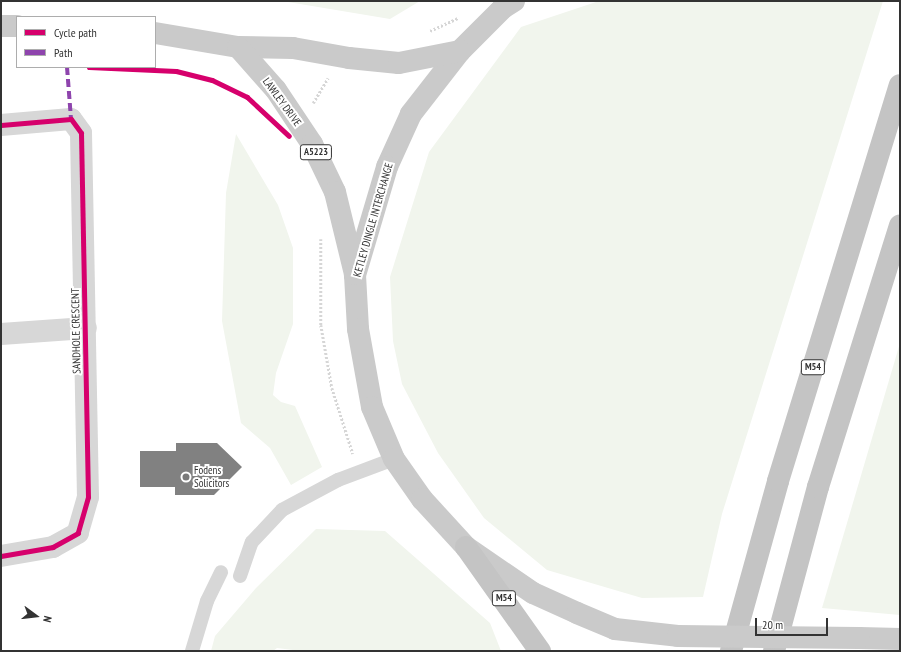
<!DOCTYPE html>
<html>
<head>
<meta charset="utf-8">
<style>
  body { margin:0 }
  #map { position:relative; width:901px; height:652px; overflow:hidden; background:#fff; font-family:"PT Sans Narrow",sans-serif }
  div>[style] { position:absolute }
  .green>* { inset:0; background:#f1f5ed }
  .building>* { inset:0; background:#818181 }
  .path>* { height:2.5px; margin-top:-1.25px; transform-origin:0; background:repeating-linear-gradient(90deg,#d6d6d6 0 2px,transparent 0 4px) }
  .service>* { height:14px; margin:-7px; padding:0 7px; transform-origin:7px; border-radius:7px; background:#d7d7d7 }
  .minor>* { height:22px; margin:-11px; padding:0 11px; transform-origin:11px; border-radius:11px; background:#d7d7d7 }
  .primary>* { height:22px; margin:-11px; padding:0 11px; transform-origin:11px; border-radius:11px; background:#cacaca }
  .motorway>* { height:22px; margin:-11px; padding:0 11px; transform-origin:11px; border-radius:11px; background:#c4c4c4 }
  .primary-bridge>* { height:22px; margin:-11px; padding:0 11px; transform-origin:11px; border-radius:11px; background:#cacaca }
  .quiet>* { height:4px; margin-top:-2px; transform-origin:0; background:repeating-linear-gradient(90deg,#8e44ad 0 8px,transparent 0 12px) }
  .cycleway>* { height:5px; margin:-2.5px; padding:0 2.5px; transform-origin:2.5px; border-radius:2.5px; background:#d6006c }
  .dots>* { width:11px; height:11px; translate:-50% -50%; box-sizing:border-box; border:2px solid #fff; border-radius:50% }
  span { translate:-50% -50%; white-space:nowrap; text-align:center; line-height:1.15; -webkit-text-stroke:4px #fff; paint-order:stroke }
  .shield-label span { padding:1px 3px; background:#fff; border:1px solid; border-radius:3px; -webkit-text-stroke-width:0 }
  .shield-label { font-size:10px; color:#333; font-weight:700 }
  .street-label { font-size:11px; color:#333 }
  .poi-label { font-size:11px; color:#333 }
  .left { translate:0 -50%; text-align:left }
  .frame { position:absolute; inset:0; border:2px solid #333; pointer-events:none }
  .legend { position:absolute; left:16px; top:16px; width:140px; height:52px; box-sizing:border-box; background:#fff; border:1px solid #adadad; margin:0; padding:5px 7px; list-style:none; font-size:12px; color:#333 }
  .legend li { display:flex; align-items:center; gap:8px; height:20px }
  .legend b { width:20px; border:1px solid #adadad }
  .north { position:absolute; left:16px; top:596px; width:40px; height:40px; -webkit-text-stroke:3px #fff; paint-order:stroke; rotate:105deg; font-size:11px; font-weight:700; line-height:16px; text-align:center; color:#333 }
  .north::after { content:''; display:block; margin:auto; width:14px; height:18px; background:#333; clip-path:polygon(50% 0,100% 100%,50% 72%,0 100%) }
  .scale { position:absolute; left:755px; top:618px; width:73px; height:18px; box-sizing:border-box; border:2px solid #333; border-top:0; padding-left:5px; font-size:12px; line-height:14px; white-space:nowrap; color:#333; -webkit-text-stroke:3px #fff; paint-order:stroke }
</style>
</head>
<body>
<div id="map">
  <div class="green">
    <i style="clip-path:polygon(282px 1px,420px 1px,390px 19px)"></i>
    <i style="clip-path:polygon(599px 1px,883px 1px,722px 514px,703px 597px,642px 598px,547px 570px,484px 518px,438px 453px,402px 384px,393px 341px,390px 277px,429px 152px,521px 27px)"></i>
    <i style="clip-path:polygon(236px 134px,278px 205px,293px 248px,293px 324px,276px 373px,273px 395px,281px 402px,295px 406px,322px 467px,291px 485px,270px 448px,241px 423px,222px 321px,226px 193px)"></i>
    <i style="clip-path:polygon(900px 343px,900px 615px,822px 608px)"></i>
    <i style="clip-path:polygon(316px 529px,385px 531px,490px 623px,501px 651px,301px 651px,277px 648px,273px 651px,211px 651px,215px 636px,256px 588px)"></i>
  </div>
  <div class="building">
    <i style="clip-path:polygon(176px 443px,217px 443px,242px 467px,214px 495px,175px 495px,175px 487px,140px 487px,140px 451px,176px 451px)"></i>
  </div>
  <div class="path">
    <i style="left:430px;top:31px;width:31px;rotate:-25deg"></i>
    <i style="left:313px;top:103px;width:29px;rotate:-59deg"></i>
    <i style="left:321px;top:239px;width:86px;rotate:90deg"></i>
    <i style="left:321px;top:325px;width:64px;rotate:80.1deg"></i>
    <i style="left:332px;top:388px;width:69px;rotate:72.3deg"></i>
  </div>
  <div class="service">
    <i style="left:240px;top:576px;width:36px;rotate:-71deg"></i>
    <i style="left:252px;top:542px;width:44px;rotate:-46.8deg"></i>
    <i style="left:282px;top:510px;width:64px;rotate:-28.2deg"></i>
    <i style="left:338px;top:480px;width:60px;rotate:-20.6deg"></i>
    <i style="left:192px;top:651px;width:52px;rotate:-73.3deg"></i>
    <i style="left:207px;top:601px;width:32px;rotate:-64deg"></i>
  </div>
  <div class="minor">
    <i style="left:1px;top:125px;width:70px;rotate:-4.9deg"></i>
    <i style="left:71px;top:119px;width:17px;rotate:54deg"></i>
    <i style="left:81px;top:133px;width:364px;rotate:88.9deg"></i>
    <i style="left:88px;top:497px;width:37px;rotate:106deg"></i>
    <i style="left:78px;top:533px;width:29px;rotate:151deg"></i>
    <i style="left:53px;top:547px;width:53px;rotate:170.2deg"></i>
    <i style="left:1px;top:334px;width:85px;rotate:-4deg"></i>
  </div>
  <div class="primary">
    <i style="left:514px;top:1px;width:13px;rotate:148deg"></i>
    <i style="left:503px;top:8px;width:61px;rotate:135deg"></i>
    <i style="left:460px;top:51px;width:80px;rotate:127.9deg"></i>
    <i style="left:411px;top:114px;width:58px;rotate:114.4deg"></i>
    <i style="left:387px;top:167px;width:113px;rotate:106.5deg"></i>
    <i style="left:355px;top:275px;width:54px;rotate:86.8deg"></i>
    <i style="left:358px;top:329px;width:79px;rotate:79.8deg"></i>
    <i style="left:372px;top:407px;width:56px;rotate:67.1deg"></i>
    <i style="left:394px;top:459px;width:49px;rotate:55deg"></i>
    <i style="left:422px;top:499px;width:65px;rotate:47.5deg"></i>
    <i style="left:466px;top:547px;width:81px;rotate:34.5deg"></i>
    <i style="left:533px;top:593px;width:48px;rotate:24.4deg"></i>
    <i style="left:577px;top:613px;width:41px;rotate:22.8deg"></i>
    <i style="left:615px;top:629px;width:63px;rotate:6.3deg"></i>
    <i style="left:1px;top:26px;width:16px"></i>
    <i style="left:155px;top:33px;width:84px;rotate:9.6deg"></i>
    <i style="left:238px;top:47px;width:55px;rotate:1deg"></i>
    <i style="left:293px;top:48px;width:57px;rotate:10.1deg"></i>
    <i style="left:349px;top:58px;width:50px;rotate:5.7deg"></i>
    <i style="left:399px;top:63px;width:62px;rotate:-11.1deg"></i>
    <i style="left:238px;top:47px;width:57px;rotate:48.5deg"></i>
    <i style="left:276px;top:90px;width:65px;rotate:56.3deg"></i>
    <i style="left:312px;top:144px;width:53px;rotate:64.4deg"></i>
    <i style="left:335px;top:192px;width:84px;rotate:76.3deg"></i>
    <i style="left:859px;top:638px;width:41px;rotate:1.4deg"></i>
  </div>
  <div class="motorway">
    <i style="left:466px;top:547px;width:128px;rotate:54.6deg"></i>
    <i style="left:731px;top:651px;width:176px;rotate:-74.5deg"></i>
    <i style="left:778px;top:481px;width:414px;rotate:-72.9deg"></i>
    <i style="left:774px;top:651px;width:170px;rotate:-75deg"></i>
    <i style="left:818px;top:487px;width:274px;rotate:-72.6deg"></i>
  </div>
  <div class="primary-bridge">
    <i style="left:678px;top:636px;width:181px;rotate:0.6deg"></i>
  </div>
  <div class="quiet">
    <i style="left:67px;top:67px;width:52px;rotate:85.6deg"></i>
  </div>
  <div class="cycleway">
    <i style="left:89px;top:67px;width:87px;rotate:2.6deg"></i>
    <i style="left:176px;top:71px;width:37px;rotate:14deg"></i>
    <i style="left:212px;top:80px;width:39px;rotate:26deg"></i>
    <i style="left:247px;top:97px;width:57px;rotate:42.9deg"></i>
    <i style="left:1px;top:125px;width:70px;rotate:-4.9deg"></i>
    <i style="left:71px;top:119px;width:17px;rotate:54deg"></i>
    <i style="left:81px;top:133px;width:364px;rotate:88.9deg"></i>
    <i style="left:88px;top:497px;width:37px;rotate:106deg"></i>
    <i style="left:78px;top:533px;width:29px;rotate:151deg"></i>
    <i style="left:53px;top:547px;width:53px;rotate:170.2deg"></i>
  </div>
  <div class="dots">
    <i style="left:186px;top:477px;background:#7a7a7a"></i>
  </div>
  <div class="shield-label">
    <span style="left:316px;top:152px">A5223</span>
    <span style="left:813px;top:367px">M54</span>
    <span style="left:504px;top:598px">M54</span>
  </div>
  <div class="street-label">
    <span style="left:282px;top:102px;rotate:54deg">LAWLEY DRIVE</span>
    <span style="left:373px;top:220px;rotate:-74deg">KETLEY DINGLE INTERCHANGE</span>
    <span style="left:76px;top:331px;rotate:-91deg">SANDHOLE CRESCENT</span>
  </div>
  <div class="poi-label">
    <span class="left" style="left:194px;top:477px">Fodens<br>Solicitors</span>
  </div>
  <div class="frame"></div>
  <ul class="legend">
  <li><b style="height:5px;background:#d6006c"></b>Cycle path</li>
  <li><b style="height:5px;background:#8e44ad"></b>Path</li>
  </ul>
  <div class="north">N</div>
  <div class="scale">20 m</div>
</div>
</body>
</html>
